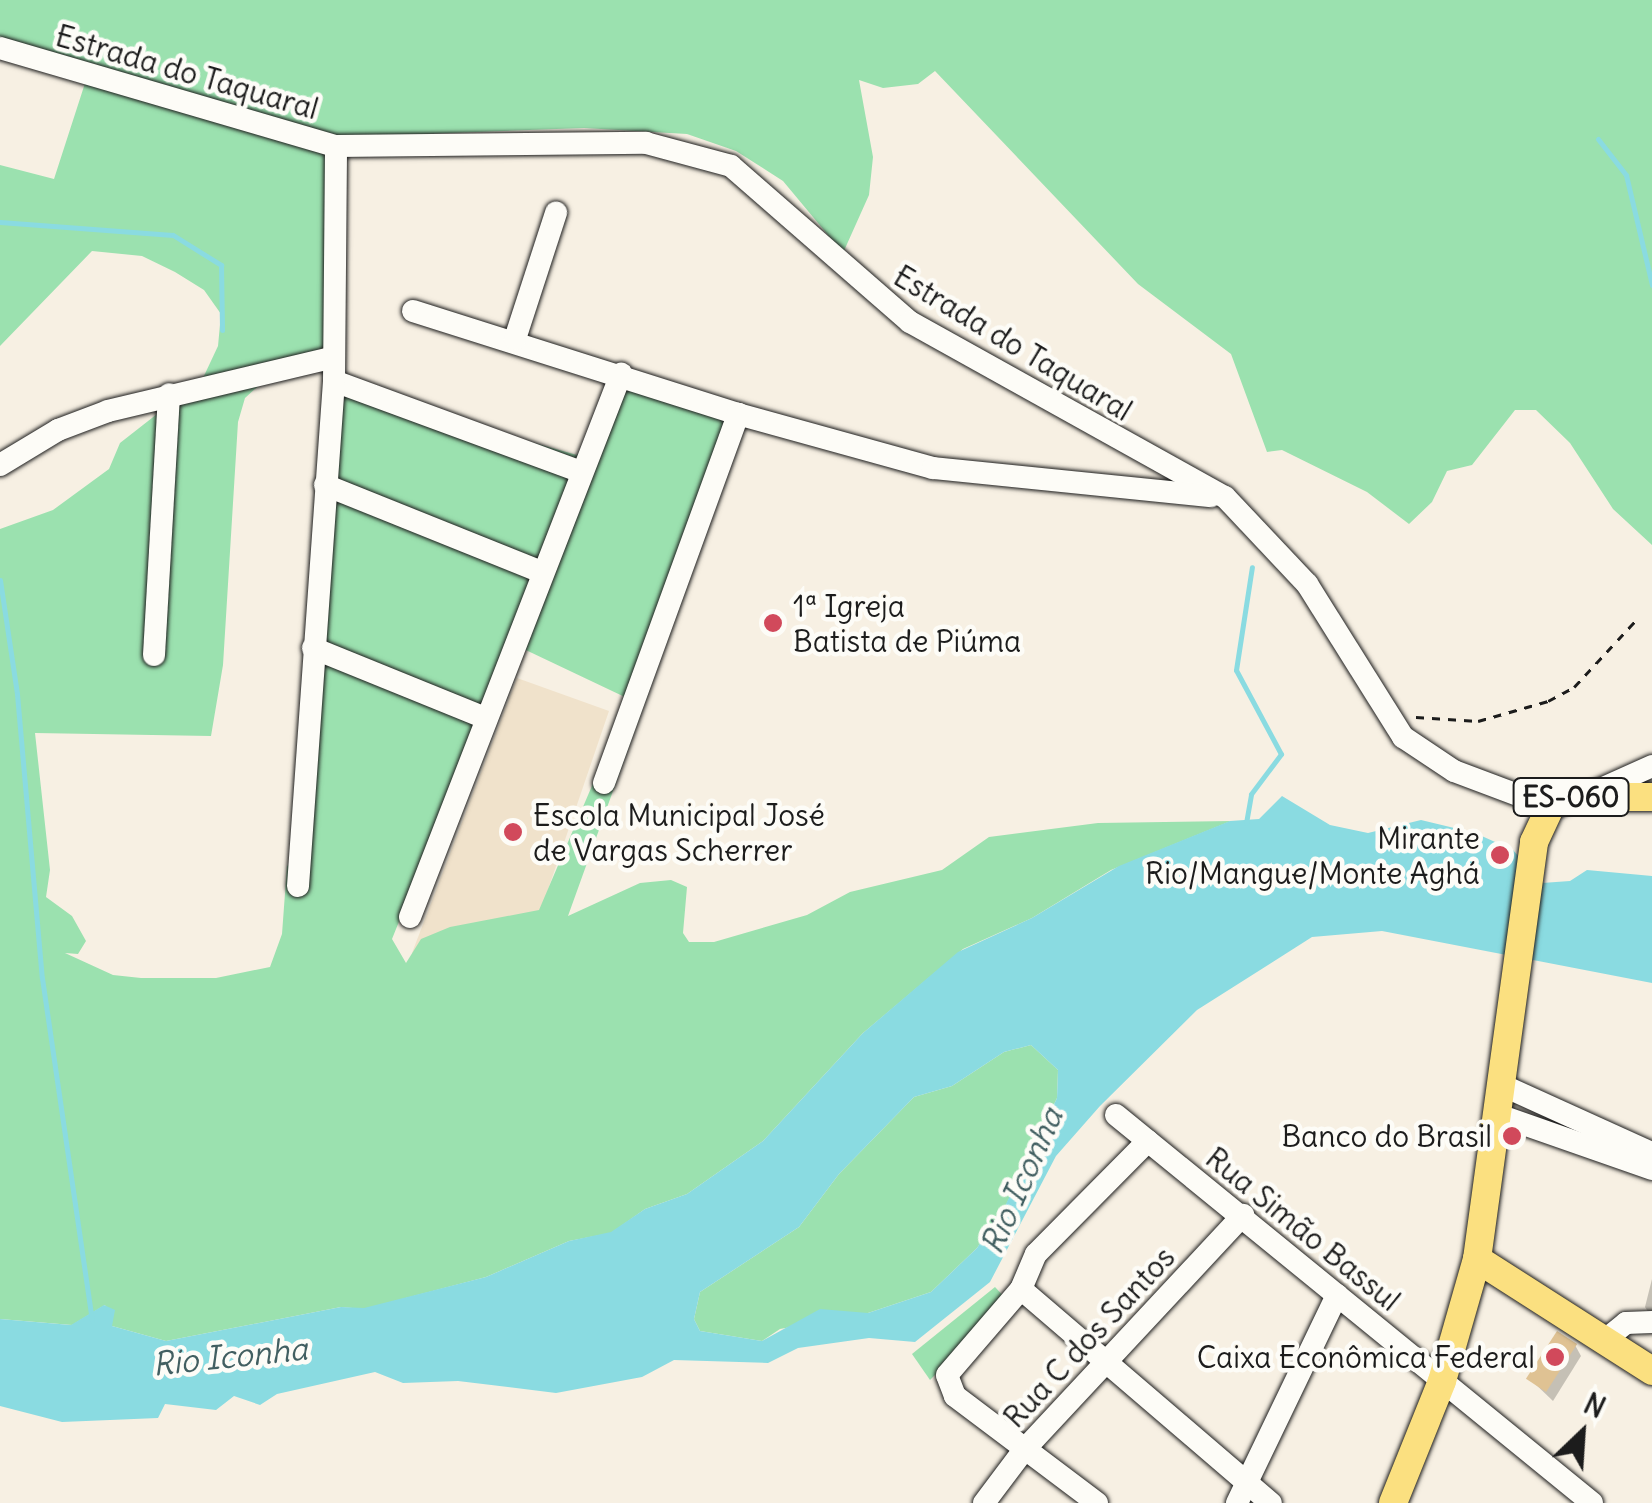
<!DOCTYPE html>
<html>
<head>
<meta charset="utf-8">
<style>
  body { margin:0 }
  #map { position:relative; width:1652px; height:1503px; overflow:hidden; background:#f7f0e3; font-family:Delius,sans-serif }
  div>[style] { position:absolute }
  .built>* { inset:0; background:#f0e2cb }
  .green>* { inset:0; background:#9be1af }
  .water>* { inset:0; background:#8adbe1 }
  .shadow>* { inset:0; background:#0003 }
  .stream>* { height:5px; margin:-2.5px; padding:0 2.5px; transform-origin:2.5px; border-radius:2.5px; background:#8adbe1 }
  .building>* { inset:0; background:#dfc293; transform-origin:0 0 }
  .path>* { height:2.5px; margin-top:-1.25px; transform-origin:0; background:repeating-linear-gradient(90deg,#1c1c1c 0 8px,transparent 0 16px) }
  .roads { filter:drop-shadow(0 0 2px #1c1c1c) drop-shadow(0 0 2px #1c1c1c) }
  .minor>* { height:22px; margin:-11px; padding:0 11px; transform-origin:11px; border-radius:11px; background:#fdfcf7 }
  .major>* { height:28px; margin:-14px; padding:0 14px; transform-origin:14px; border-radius:14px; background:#fbe080 }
  .dots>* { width:28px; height:28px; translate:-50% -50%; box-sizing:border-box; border:5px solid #fdfcf7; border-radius:50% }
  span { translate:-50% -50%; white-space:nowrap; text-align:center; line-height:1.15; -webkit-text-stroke:9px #fdfcf7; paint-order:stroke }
  .shield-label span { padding:2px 8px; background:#fdfcf7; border:2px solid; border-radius:8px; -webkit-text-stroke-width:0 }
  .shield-label { font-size:28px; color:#1c1c1c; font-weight:700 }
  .street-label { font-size:30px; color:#1c1c1c }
  .poi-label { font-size:30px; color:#1c1c1c }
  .left { translate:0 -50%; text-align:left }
  .right { translate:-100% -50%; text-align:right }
  .water-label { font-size:32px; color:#425f61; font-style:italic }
  .north { position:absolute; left:1532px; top:1383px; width:100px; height:100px; -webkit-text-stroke:8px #fdfcf7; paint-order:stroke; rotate:25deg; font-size:28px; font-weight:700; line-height:40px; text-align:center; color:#1c1c1c }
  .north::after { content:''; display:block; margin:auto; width:35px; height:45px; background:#1c1c1c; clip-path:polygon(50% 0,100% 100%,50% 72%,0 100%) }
</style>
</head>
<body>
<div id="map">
  <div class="built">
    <i style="clip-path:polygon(517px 678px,609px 711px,526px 954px,412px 953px)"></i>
  </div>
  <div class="green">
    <i style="clip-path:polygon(evenodd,0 0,1652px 0,1652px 545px,1613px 509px,1570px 443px,1536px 410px,1515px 410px,1472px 465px,1447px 471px,1432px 502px,1409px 524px,1367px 492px,1282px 450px,1267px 452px,1231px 354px,1138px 284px,935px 71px,918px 84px,883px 88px,859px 80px,873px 157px,869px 195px,843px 253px,783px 181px,736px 151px,687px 134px,584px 128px,344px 137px,324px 358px,275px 371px,245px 398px,238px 422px,223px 665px,211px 736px,35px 733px,50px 870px,46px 897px,72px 916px,86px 941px,78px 954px,65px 953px,113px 975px,141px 978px,216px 978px,270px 967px,282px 934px,287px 866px,301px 855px,343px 389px,577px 455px,633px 374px,749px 413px,568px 916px,640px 883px,671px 880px,687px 887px,683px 933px,689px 942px,714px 942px,807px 915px,850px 892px,942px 870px,989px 837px,1098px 823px,1231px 821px,1111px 870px,1032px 918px,963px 949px,863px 1033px,763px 1141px,687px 1194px,645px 1209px,611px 1233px,569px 1241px,486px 1277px,364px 1309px,341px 1307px,166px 1341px,112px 1326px,105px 1305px,72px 1325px,0 1319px,0 529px,53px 510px,109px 469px,120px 443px,203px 378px,218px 346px,221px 314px,204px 290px,175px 272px,142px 256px,92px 251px,0 346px,0 165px,54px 179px,87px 77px,0 51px,0 0,511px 643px,629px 699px,539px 910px,450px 927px,421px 939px,406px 963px,392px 939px,511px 643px)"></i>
    <i style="clip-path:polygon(1031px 1045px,1058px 1070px,1057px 1098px,1005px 1207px,977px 1248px,931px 1292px,868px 1313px,780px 1329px,762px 1341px,700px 1331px,694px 1319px,700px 1292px,799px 1227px,839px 1174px,914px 1097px,952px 1086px,1004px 1052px)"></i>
    <i style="clip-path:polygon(995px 1287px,1008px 1301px,930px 1380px,912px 1354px)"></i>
  </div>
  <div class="water">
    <i style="clip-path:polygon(evenodd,1282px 796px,1330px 825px,1368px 833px,1421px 820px,1475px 833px,1513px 850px,1542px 883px,1570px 881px,1587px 870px,1652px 876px,1652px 983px,1382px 931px,1312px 937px,1197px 1010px,1100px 1106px,1056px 1156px,990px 1282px,915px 1342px,869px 1338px,798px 1348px,768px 1363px,674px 1360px,642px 1377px,556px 1393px,458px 1381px,403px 1383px,375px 1372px,277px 1394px,260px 1405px,234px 1396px,216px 1410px,165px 1404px,158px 1418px,62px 1422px,0 1406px,0 1319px,71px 1325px,104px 1305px,115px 1310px,112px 1326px,166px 1341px,341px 1307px,364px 1308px,486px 1277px,569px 1241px,611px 1232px,645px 1209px,687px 1194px,763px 1141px,863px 1033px,958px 952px,1032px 918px,1119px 866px,1230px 821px,1259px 819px,1282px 796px,1031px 1045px,1058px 1070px,1057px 1098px,1005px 1206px,977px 1248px,931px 1292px,868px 1313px,820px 1309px,762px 1341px,700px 1331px,694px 1319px,700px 1292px,799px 1227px,839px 1174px,914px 1097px,952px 1086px,1004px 1052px,1031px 1045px)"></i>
  </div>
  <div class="shadow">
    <i style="clip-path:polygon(1652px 1279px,1652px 1318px,1645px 1307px)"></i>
    <i style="clip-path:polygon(1575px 1345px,1581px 1356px,1553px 1401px,1530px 1379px)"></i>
  </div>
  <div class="stream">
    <i style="left:1598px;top:139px;width:46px;rotate:52.1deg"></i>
    <i style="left:1626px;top:175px;width:113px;rotate:76.7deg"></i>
    <i style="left:0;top:222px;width:173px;rotate:4.3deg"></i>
    <i style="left:173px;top:235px;width:57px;rotate:32deg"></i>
    <i style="left:221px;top:265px;width:65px;rotate:89.1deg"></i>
    <i style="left:0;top:580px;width:115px;rotate:81.5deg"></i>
    <i style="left:17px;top:694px;width:285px;rotate:85deg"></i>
    <i style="left:42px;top:978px;width:346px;rotate:81.7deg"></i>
    <i style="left:1246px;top:823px;width:29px;rotate:-80deg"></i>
    <i style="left:1251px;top:794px;width:50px;rotate:-53.1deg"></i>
    <i style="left:1281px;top:754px;width:95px;rotate:-118.2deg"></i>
    <i style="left:1236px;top:670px;width:104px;rotate:-81.2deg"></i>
  </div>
  <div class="building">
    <i style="left:1557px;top:1331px;width:24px;height:57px;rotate:33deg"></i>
  </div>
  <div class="path">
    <i style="left:1416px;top:717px;width:62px;rotate:3.7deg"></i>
    <i style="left:1478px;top:721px;width:73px;rotate:-15.9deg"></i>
    <i style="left:1548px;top:701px;width:30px;rotate:-28deg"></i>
    <i style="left:1574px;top:687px;width:94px;rotate:-47.2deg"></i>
  </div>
  <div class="roads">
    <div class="minor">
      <i style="left:0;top:48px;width:350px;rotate:16.3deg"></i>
      <i style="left:336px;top:146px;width:310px;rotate:-0.6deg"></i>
      <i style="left:646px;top:143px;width:88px;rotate:15.1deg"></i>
      <i style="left:731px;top:166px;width:237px;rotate:41.1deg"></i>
      <i style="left:910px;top:322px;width:360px;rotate:29.1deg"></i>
      <i style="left:1225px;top:497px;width:120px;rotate:46.7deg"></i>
      <i style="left:1307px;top:584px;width:181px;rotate:57.9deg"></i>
      <i style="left:1403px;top:737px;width:61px;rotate:33.7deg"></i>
      <i style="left:1454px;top:771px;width:103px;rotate:20.6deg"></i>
      <i style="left:413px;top:311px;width:341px;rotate:17.6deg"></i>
      <i style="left:738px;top:414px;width:202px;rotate:15.5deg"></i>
      <i style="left:933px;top:468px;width:279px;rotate:5.8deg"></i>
      <i style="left:515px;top:339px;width:133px;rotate:-72deg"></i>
      <i style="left:334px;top:381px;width:260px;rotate:20.2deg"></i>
      <i style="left:0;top:465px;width:68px;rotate:-31.1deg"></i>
      <i style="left:58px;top:430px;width:53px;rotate:-20.8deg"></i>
      <i style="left:108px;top:411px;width:228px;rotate:-13.4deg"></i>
      <i style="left:325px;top:485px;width:233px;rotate:21.9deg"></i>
      <i style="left:313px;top:648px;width:186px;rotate:22.1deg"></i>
      <i style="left:154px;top:655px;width:261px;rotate:-86.7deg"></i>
      <i style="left:604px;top:783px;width:393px;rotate:-70deg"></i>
      <i style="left:1592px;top:793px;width:66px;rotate:-24.2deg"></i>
      <i style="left:298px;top:886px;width:506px;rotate:-85.92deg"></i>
      <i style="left:334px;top:381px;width:235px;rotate:-89.5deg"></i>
      <i style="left:410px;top:917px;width:583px;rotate:-68.76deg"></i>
      <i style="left:1504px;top:1086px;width:162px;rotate:24.4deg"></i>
      <i style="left:1116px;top:1115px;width:614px;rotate:39.18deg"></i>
      <i style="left:1498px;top:1115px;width:163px;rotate:19.3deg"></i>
      <i style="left:1021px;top:1289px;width:329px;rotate:40.6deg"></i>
      <i style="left:1605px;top:1340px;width:27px;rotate:-39deg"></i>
      <i style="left:1626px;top:1323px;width:26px;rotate:-2deg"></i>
      <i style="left:984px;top:1503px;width:65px;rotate:-53.1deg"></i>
      <i style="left:1023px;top:1451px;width:323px;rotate:-47deg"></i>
      <i style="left:1097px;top:1503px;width:178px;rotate:-143deg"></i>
      <i style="left:955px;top:1396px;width:22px;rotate:-111deg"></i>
      <i style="left:947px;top:1375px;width:113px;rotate:-49.3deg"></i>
      <i style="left:1021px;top:1289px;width:38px;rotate:-67deg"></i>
      <i style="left:1036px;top:1254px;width:159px;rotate:-45.3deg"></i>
      <i style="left:1237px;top:1503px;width:231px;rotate:-64.3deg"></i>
    </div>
    <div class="major">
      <i style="left:1477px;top:1259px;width:208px;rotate:32.6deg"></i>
      <i style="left:1393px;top:1503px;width:131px;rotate:-68.1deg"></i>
      <i style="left:1442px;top:1381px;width:127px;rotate:-74deg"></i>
      <i style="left:1477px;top:1259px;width:421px;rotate:-82.2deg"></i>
      <i style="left:1534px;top:842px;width:38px;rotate:-65deg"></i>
      <i style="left:1550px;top:807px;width:21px;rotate:-28deg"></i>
      <i style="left:1569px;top:797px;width:83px"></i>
    </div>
  </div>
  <div class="dots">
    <i style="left:773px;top:623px;background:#d1495b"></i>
    <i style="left:513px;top:832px;background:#d1495b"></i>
    <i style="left:1500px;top:855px;background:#d1495b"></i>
    <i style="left:1512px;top:1136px;background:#d1495b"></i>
    <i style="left:1555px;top:1357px;background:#d1495b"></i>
  </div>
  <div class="shield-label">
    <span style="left:1571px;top:797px">ES-060</span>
  </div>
  <div class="street-label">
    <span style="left:187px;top:72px;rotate:16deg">Estrada do Taquaral</span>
    <span style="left:1013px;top:343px;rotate:31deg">Estrada do Taquaral</span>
    <span style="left:1303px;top:1229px;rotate:39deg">Rua Simão Bassul</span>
    <span style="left:1089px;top:1337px;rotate:-47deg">Rua C dos Santos</span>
  </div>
  <div class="poi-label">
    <span class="left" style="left:793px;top:623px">1ª Igreja<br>Batista de Piúma</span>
    <span class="left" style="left:533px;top:832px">Escola Municipal José<br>de Vargas Scherrer</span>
    <span class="right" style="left:1480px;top:855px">Mirante<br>Rio/Mangue/Monte Aghá</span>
    <span class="right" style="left:1492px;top:1136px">Banco do Brasil</span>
    <span class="right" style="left:1535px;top:1357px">Caixa Econômica Federal</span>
  </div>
  <div class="water-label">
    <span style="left:1022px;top:1181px;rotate:-66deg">Rio Iconha</span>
    <span style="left:230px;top:1357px;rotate:-6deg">Rio Iconha</span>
  </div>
  <div class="north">N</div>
</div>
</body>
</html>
